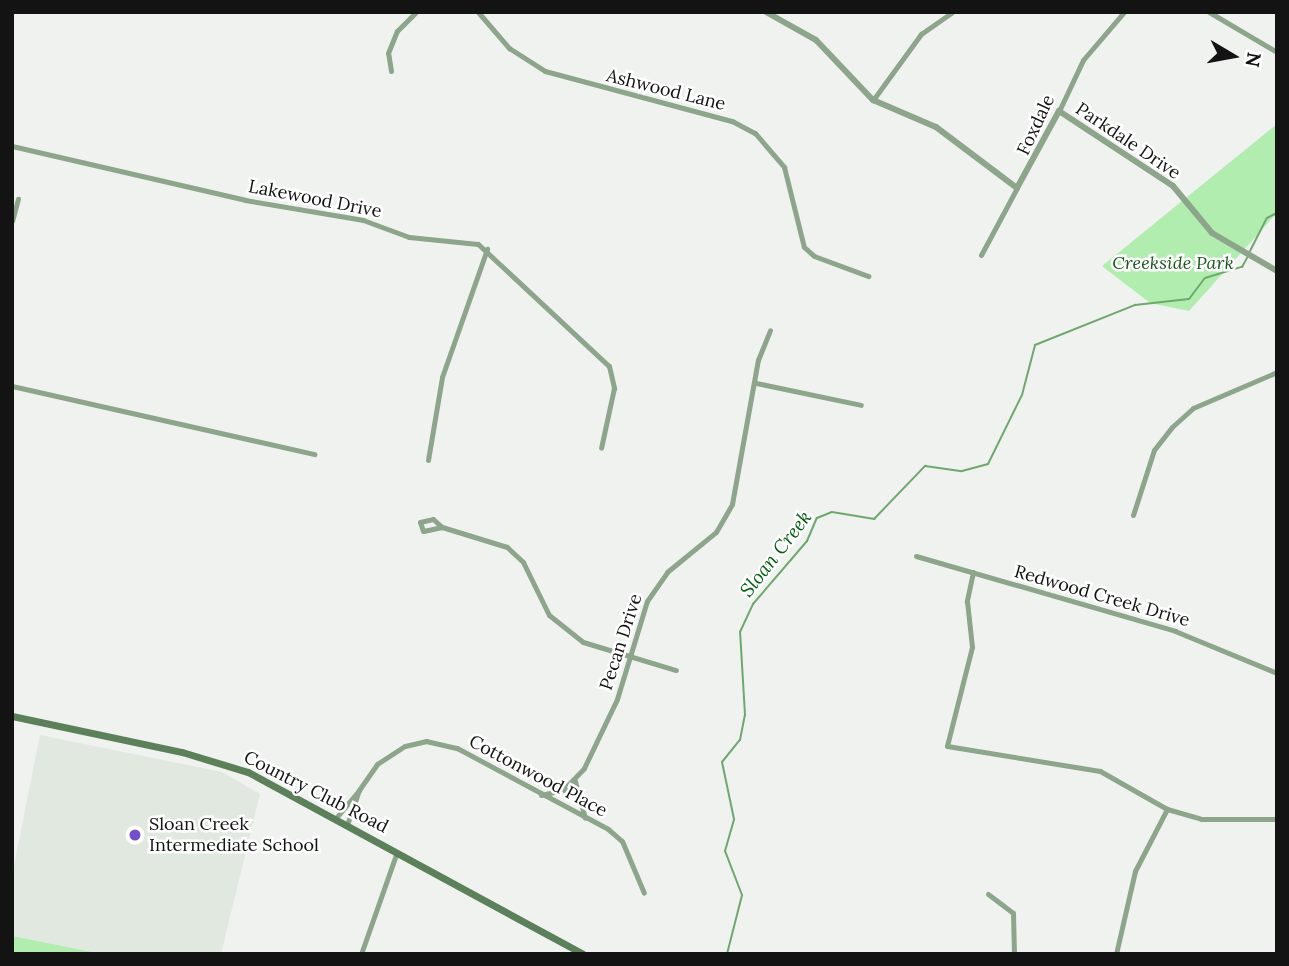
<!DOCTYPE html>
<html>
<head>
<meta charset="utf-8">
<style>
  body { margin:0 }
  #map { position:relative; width:1289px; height:966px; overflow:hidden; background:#f0f2f0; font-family:Lora,serif }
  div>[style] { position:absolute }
  .built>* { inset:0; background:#e0e8e0 }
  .green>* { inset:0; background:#b2edb0 }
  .stream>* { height:2px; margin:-1px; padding:0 1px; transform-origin:1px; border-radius:1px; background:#6fa86e }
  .minor>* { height:5px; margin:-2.5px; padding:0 2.5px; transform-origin:2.5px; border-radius:2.5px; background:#8ca58b }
  .tertiary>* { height:6px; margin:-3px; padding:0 3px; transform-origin:3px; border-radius:3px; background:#8ca58b }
  .secondary>* { height:7px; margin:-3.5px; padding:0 3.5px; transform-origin:3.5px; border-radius:3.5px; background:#5b805a }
  .dots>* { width:19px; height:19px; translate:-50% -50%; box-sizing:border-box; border:4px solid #fff; border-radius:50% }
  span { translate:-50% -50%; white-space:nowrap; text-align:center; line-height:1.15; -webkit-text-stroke:5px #fff; paint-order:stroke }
  .street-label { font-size:18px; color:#131313 }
  .park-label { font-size:18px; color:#1b571e; font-style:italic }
  .poi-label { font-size:18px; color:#131313 }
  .left { translate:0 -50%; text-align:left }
  .water-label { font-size:19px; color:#025e0f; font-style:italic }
  .frame { position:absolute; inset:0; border:14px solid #131313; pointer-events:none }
  .north { position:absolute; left:1198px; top:21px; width:70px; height:70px; -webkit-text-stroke:5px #fff; paint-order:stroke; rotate:100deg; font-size:19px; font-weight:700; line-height:28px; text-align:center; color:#131313 }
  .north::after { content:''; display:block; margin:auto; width:24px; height:32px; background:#131313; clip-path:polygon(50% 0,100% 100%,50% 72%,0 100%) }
</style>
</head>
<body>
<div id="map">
  <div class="built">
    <i style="clip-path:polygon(40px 735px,222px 772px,260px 794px,221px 954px,12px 954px,12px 876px)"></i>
  </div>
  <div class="green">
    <i style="clip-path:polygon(1277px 124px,1277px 213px,1189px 311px,1150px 303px,1102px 266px)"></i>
    <i style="clip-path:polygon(12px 936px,102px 954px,12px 954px)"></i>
  </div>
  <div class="stream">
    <i style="left:1250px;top:251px;width:37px;rotate:-63deg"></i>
    <i style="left:1267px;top:218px;width:11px;rotate:-27deg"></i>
    <i style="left:727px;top:954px;width:61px;rotate:-75.7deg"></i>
    <i style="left:742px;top:895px;width:47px;rotate:-111.1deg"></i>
    <i style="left:725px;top:851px;width:33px;rotate:-74deg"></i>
    <i style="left:734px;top:819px;width:58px;rotate:-101.9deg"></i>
    <i style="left:722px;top:762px;width:28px;rotate:-51deg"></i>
    <i style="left:740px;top:740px;width:25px;rotate:-79deg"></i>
    <i style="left:745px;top:715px;width:83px;rotate:-93.4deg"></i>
    <i style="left:740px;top:632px;width:31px;rotate:-65deg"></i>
    <i style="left:753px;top:604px;width:83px;rotate:-49.4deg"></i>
    <i style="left:807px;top:541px;width:25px;rotate:-67deg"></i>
    <i style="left:817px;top:518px;width:16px;rotate:-22deg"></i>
    <i style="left:832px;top:512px;width:43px;rotate:9.5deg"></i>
    <i style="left:874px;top:519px;width:74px;rotate:-46.1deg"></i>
    <i style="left:925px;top:466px;width:37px;rotate:8deg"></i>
    <i style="left:962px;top:471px;width:27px;rotate:-15deg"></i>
    <i style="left:988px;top:464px;width:77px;rotate:-63.8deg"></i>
    <i style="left:1022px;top:395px;width:52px;rotate:-75.4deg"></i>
    <i style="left:1035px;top:345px;width:108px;rotate:-21.8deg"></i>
    <i style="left:1135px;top:305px;width:54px;rotate:-6.3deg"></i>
    <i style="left:1189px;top:299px;width:26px;rotate:-53deg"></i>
    <i style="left:1205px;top:278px;width:39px;rotate:-17deg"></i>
    <i style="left:1242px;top:267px;width:13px;rotate:-61deg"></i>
  </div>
  <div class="minor">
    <i style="left:478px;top:12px;width:48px;rotate:49.3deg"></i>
    <i style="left:509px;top:48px;width:43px;rotate:32.6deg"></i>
    <i style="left:545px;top:71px;width:194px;rotate:15deg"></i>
    <i style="left:732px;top:121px;width:26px;rotate:28deg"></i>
    <i style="left:755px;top:133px;width:45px;rotate:49.5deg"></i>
    <i style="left:784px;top:167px;width:82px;rotate:76deg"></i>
    <i style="left:804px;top:247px;width:13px;rotate:42deg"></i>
    <i style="left:814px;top:256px;width:58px;rotate:20.3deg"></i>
    <i style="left:1209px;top:12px;width:79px;rotate:30.5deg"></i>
    <i style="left:391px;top:71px;width:18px;rotate:-99deg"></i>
    <i style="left:388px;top:53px;width:24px;rotate:-68deg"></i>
    <i style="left:397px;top:31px;width:27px;rotate:-45deg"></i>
    <i style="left:873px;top:100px;width:82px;rotate:-54deg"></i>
    <i style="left:921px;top:34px;width:38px;rotate:-35deg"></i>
    <i style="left:1059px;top:111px;width:56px;rotate:-64.8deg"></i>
    <i style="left:1083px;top:60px;width:63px;rotate:-49.5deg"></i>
    <i style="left:12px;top:146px;width:239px;rotate:13deg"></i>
    <i style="left:245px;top:200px;width:120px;rotate:9.6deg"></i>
    <i style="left:363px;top:220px;width:49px;rotate:20.3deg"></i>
    <i style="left:409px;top:237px;width:69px;rotate:5.8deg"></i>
    <i style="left:478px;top:244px;width:179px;rotate:43deg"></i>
    <i style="left:609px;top:366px;width:23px;rotate:77deg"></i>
    <i style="left:614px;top:388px;width:61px;rotate:102.2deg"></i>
    <i style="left:12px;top:221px;width:23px;rotate:-75deg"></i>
    <i style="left:981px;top:255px;width:76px;rotate:-61.8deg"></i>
    <i style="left:756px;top:383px;width:107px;rotate:11.8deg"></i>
    <i style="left:12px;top:386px;width:310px;rotate:12.7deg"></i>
    <i style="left:428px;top:460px;width:84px;rotate:-80.4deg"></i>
    <i style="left:442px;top:377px;width:136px;rotate:-70.6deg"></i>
    <i style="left:1133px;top:515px;width:68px;rotate:-72.1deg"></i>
    <i style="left:1154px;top:450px;width:29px;rotate:-52deg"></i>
    <i style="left:1172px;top:427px;width:28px;rotate:-42deg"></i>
    <i style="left:1193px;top:408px;width:91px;rotate:-23.2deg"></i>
    <i style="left:442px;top:527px;width:19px;rotate:168deg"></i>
    <i style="left:423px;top:531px;width:9px;rotate:-108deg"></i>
    <i style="left:420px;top:522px;width:13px;rotate:-13deg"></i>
    <i style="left:433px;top:519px;width:12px;rotate:42deg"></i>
    <i style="left:442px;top:527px;width:68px;rotate:17.1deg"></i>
    <i style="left:507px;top:547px;width:22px;rotate:43deg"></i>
    <i style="left:523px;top:562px;width:59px;rotate:63.9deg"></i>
    <i style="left:549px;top:615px;width:43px;rotate:38.5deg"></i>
    <i style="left:583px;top:642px;width:97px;rotate:16.8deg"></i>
    <i style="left:916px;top:556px;width:270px;rotate:16.1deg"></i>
    <i style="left:1175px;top:631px;width:110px;rotate:22.4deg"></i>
    <i style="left:973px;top:572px;width:30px;rotate:102deg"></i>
    <i style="left:967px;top:601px;width:46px;rotate:83.8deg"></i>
    <i style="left:972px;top:647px;width:102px;rotate:104.2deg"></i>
    <i style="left:947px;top:746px;width:155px;rotate:9.3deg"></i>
    <i style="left:1100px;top:771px;width:77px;rotate:29.6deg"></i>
    <i style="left:1167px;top:809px;width:35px;rotate:16deg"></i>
    <i style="left:1201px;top:819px;width:76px"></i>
    <i style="left:575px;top:781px;width:38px;rotate:75deg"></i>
    <i style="left:359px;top:790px;width:32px;rotate:-55deg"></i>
    <i style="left:377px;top:764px;width:33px;rotate:-33deg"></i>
    <i style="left:405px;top:746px;width:22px;rotate:-13deg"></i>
    <i style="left:426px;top:741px;width:32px;rotate:13deg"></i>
    <i style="left:457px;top:748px;width:171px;rotate:28.2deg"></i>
    <i style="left:608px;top:829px;width:18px;rotate:41deg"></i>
    <i style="left:622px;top:841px;width:56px;rotate:67.1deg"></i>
    <i style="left:541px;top:795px;width:23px;rotate:-13deg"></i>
    <i style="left:563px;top:790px;width:30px;rotate:-46deg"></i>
    <i style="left:584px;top:768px;width:76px;rotate:-64.4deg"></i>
    <i style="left:617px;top:699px;width:102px;rotate:-73deg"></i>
    <i style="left:647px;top:601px;width:35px;rotate:-55deg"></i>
    <i style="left:667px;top:572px;width:63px;rotate:-39.2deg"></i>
    <i style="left:716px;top:532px;width:32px;rotate:-60deg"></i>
    <i style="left:732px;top:504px;width:146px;rotate:-79.8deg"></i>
    <i style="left:758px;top:360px;width:32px;rotate:-68deg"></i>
    <i style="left:335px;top:819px;width:38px;rotate:-50deg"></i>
    <i style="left:359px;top:790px;width:37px;rotate:109deg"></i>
    <i style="left:988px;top:894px;width:31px;rotate:37deg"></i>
    <i style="left:1013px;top:913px;width:41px;rotate:88.6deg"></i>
    <i style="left:361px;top:954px;width:108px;rotate:-70.6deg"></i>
    <i style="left:1116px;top:954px;width:85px;rotate:-77.1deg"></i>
    <i style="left:1135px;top:871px;width:70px;rotate:-62.7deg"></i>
  </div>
  <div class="tertiary">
    <i style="left:766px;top:12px;width:57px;rotate:29.2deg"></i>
    <i style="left:816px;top:40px;width:83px;rotate:46.5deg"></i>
    <i style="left:873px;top:100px;width:69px;rotate:23.2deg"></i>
    <i style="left:936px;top:127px;width:101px;rotate:37deg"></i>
    <i style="left:1017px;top:188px;width:88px;rotate:-61.4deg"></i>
    <i style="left:1059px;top:111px;width:136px;rotate:33.3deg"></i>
    <i style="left:1173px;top:186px;width:61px;rotate:50.3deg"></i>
    <i style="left:1212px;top:233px;width:75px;rotate:30.3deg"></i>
  </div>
  <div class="secondary">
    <i style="left:12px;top:716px;width:174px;rotate:12deg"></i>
    <i style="left:182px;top:752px;width:69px;rotate:16.9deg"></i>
    <i style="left:248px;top:772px;width:381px;rotate:28.5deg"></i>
  </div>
  <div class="dots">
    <i style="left:135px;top:835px;background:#754fc8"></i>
  </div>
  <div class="street-label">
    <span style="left:666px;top:90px;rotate:14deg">Ashwood Lane</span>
    <span style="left:1036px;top:125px;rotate:-65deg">Foxdale</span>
    <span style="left:1128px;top:141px;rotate:34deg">Parkdale Drive</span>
    <span style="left:315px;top:199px;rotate:11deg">Lakewood Drive</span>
    <span style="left:1102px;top:596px;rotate:16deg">Redwood Creek Drive</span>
    <span style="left:621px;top:642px;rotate:-72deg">Pecan Drive</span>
    <span style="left:538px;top:776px;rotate:28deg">Cottonwood Place</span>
    <span style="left:316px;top:792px;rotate:27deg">Country Club Road</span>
  </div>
  <div class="park-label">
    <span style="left:1173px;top:263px">Creekside Park</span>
  </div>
  <div class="poi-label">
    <span class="left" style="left:149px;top:835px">Sloan Creek<br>Intermediate School</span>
  </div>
  <div class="water-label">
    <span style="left:776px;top:554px;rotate:-52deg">Sloan Creek</span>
  </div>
  <div class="frame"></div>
  <div class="north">N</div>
</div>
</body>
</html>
